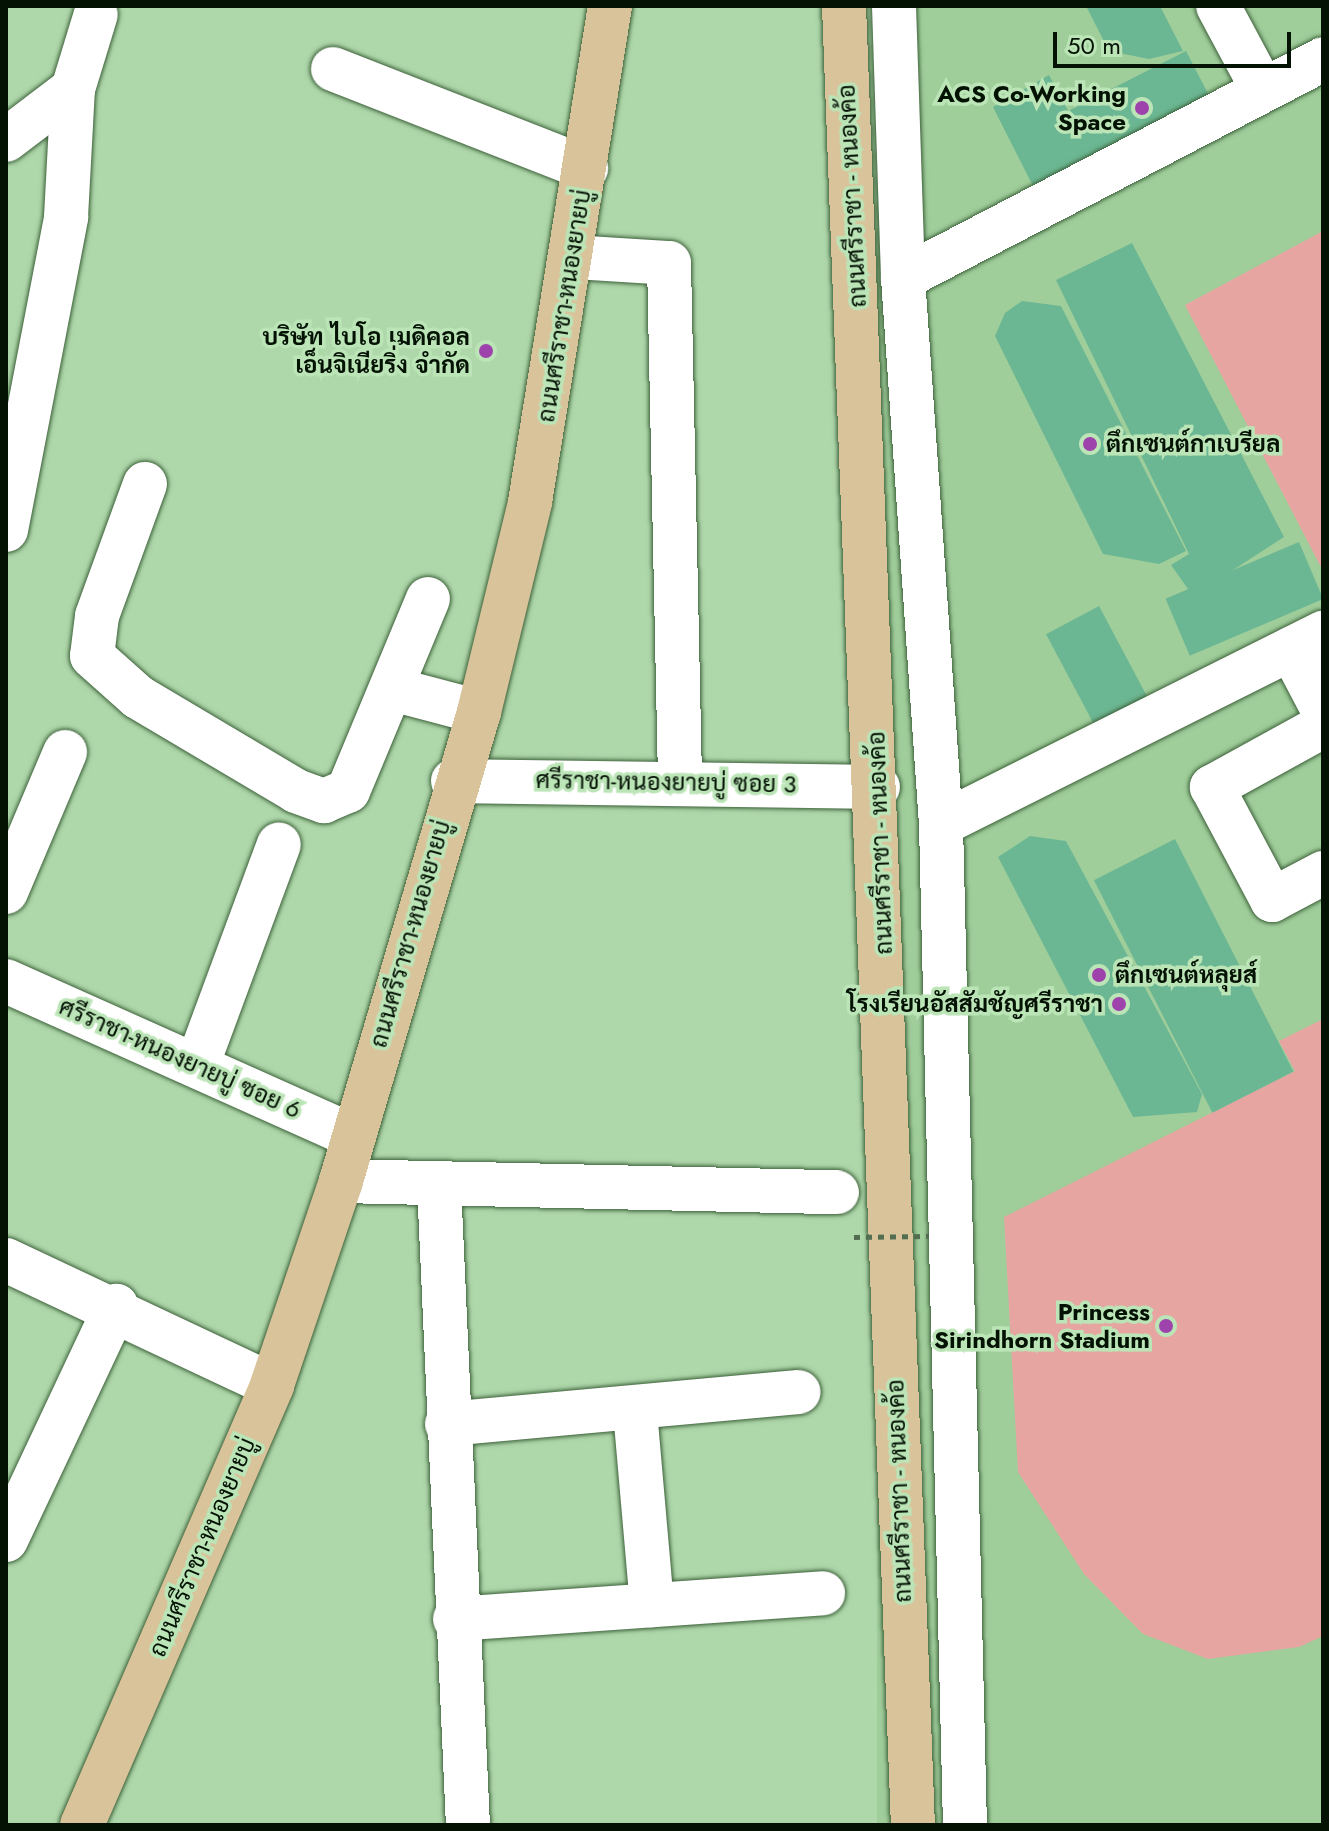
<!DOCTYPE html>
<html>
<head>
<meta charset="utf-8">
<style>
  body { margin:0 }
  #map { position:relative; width:1329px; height:1831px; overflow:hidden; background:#aed7aa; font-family:Jost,Sarabun,sans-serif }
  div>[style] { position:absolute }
  .built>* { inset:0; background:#a0ce9b; transform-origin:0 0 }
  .green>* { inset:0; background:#e6a5a1 }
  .building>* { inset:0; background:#6cb793; transform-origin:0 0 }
  .roads { filter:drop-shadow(0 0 2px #3d613a) drop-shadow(0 0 2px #3d613a) }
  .minor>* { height:44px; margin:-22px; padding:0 22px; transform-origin:22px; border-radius:22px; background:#fff }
  .major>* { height:44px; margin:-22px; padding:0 22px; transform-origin:22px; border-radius:22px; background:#d9c39a }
  .path-bridge>* { height:5px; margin-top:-2.5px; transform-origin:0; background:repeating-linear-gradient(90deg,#536d51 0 6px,transparent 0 12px) }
  .dots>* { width:22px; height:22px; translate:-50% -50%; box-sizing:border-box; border:4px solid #bbe4b7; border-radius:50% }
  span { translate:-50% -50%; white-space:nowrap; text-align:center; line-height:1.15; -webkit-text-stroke:7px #bbe4b7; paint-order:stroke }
  .poi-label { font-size:24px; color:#041204; font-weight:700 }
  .right { translate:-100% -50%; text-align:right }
  .left { translate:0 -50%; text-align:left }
  .street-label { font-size:24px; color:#041204 }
  .frame { position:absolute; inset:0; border:8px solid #041204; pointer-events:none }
  .scale { position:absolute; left:1053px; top:32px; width:238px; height:36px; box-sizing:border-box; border:4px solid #041204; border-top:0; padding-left:10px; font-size:24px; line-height:28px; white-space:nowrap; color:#041204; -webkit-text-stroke:6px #bbe4b7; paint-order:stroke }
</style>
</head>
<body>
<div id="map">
  <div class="built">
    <i style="left:877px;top:6px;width:446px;height:1820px"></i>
  </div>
  <div class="green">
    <i style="clip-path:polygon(1323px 231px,1323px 571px,1185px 305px)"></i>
    <i style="clip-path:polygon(1323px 1019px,1323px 1636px,1299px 1647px,1208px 1659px,1143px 1634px,1084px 1574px,1018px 1472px,1004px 1217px,1295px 1071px,1279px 1041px)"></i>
  </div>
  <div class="building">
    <i style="clip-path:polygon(1086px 6px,1160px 6px,1183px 51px,1149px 59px,1109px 51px)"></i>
    <i style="clip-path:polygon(1186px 51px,1214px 105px,1095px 164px,1091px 155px,1034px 188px,993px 107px,1049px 75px,1082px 137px,1070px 110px)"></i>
    <i style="clip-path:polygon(1132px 243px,1284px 537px,1193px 596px,1171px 565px,1189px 554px,1056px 280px)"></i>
    <i style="clip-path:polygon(1022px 301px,1061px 306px,1186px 551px,1159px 564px,1103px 554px,995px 336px,1005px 313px)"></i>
    <i style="left:1299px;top:542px;width:62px;height:145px;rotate:67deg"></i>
    <i style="left:1099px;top:606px;width:104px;height:60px;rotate:62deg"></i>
    <i style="clip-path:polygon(1030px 836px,1066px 841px,1202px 1094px,1197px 1112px,1133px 1117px,998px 857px)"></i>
    <i style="left:1175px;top:839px;width:261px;height:91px;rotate:63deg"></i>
  </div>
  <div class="roads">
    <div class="minor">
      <i style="left:894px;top:6px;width:272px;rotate:88.1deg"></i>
      <i style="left:903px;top:278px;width:547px;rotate:86.02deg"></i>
      <i style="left:941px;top:824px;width:1001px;rotate:88.63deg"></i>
      <i style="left:1218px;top:6px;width:95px;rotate:61.8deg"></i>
      <i style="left:333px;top:69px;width:272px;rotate:21.4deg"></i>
      <i style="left:6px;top:140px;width:84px;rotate:-37.3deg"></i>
      <i style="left:573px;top:257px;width:96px;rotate:3.6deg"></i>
      <i style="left:669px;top:263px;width:515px;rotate:88.78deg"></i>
      <i style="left:903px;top:278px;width:474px;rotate:-27.5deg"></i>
      <i style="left:145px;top:484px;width:140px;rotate:110deg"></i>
      <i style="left:97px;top:616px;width:40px;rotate:97.1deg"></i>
      <i style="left:92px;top:656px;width:62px;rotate:41.7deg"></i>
      <i style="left:138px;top:697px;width:184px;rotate:30.7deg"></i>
      <i style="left:296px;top:791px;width:30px;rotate:20deg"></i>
      <i style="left:324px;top:801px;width:26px;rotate:-23deg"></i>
      <i style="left:348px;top:791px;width:208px;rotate:-67.4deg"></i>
      <i style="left:6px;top:530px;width:319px;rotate:-79.1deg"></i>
      <i style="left:66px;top:217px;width:128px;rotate:-86.9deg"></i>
      <i style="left:73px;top:89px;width:78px;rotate:-73deg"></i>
      <i style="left:1291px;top:649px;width:69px;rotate:62.3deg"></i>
      <i style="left:396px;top:690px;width:86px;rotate:14.8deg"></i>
      <i style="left:1323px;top:726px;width:127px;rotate:151.2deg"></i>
      <i style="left:1212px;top:787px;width:128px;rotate:62deg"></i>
      <i style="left:1272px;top:900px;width:58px;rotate:-27.9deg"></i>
      <i style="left:453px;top:781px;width:425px;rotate:0.8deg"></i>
      <i style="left:941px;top:824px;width:427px;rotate:-26.6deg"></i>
      <i style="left:6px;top:892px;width:152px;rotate:-67.1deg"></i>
      <i style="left:6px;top:981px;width:380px;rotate:24.1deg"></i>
      <i style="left:198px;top:1063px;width:233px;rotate:-69.7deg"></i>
      <i style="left:341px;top:1181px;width:496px;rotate:1.3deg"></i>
      <i style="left:439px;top:1185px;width:641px;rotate:87.41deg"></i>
      <i style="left:6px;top:1260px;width:294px;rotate:25.2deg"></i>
      <i style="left:635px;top:1411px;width:195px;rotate:85deg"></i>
      <i style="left:447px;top:1424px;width:353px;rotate:-5.2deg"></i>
      <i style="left:6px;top:1540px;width:259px;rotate:-64.8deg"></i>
      <i style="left:455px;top:1619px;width:369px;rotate:-4deg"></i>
    </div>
    <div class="major">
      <i style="left:844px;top:6px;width:1820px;rotate:87.83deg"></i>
      <i style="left:82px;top:1825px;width:479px;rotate:-66.6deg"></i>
      <i style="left:272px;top:1385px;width:215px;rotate:-71.3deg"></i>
      <i style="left:341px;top:1181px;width:489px;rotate:-73.6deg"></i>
      <i style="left:479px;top:712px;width:216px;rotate:-76.3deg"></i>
      <i style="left:530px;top:502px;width:502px;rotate:-80.84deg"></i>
    </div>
  </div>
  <div class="path-bridge">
    <i style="left:854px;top:1237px;width:75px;rotate:-0.8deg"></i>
  </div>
  <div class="dots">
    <i style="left:1142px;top:108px;background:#9e42ac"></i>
    <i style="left:486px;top:351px;background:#9e42ac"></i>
    <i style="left:1090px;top:444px;background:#9e42ac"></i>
    <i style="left:1099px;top:975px;background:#9e42ac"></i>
    <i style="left:1119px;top:1004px;background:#9e42ac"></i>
    <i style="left:1166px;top:1326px;background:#9e42ac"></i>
  </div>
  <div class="poi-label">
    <span class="right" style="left:1126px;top:108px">ACS Co-Working<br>Space</span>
    <span class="right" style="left:470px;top:351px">บริษัท ไบโอ เมดิคอล<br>เอ็นจิเนียริ่ง จำกัด</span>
    <span class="left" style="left:1106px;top:444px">ตึกเซนต์กาเบรียล</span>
    <span class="left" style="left:1115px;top:975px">ตึกเซนต์หลุยส์</span>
    <span class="right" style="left:1103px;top:1004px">โรงเรียนอัสสัมชัญศรีราชา</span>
    <span class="right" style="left:1150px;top:1326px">Princess<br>Sirindhorn Stadium</span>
  </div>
  <div class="street-label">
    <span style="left:852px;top:196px;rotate:-93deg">ถนนศรีราชา - หนองค้อ</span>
    <span style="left:564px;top:306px;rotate:-81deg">ถนนศรีราชา-หนองยายบู่</span>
    <span style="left:666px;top:782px;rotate:1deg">ศรีราชา-หนองยายบู่ ซอย 3</span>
    <span style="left:880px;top:843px;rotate:-92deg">ถนนศรีราชา - หนองค้อ</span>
    <span style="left:410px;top:934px;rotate:-74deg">ถนนศรีราชา-หนองยายบู่</span>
    <span style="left:180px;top:1058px;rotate:24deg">ศรีราชา-หนองยายบู่ ซอย 6</span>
    <span style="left:899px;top:1491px;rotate:-92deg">ถนนศรีราชา - หนองค้อ</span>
    <span style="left:202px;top:1547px;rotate:-67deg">ถนนศรีราชา-หนองยายบู่</span>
  </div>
  <div class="frame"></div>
  <div class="scale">50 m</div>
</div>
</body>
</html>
